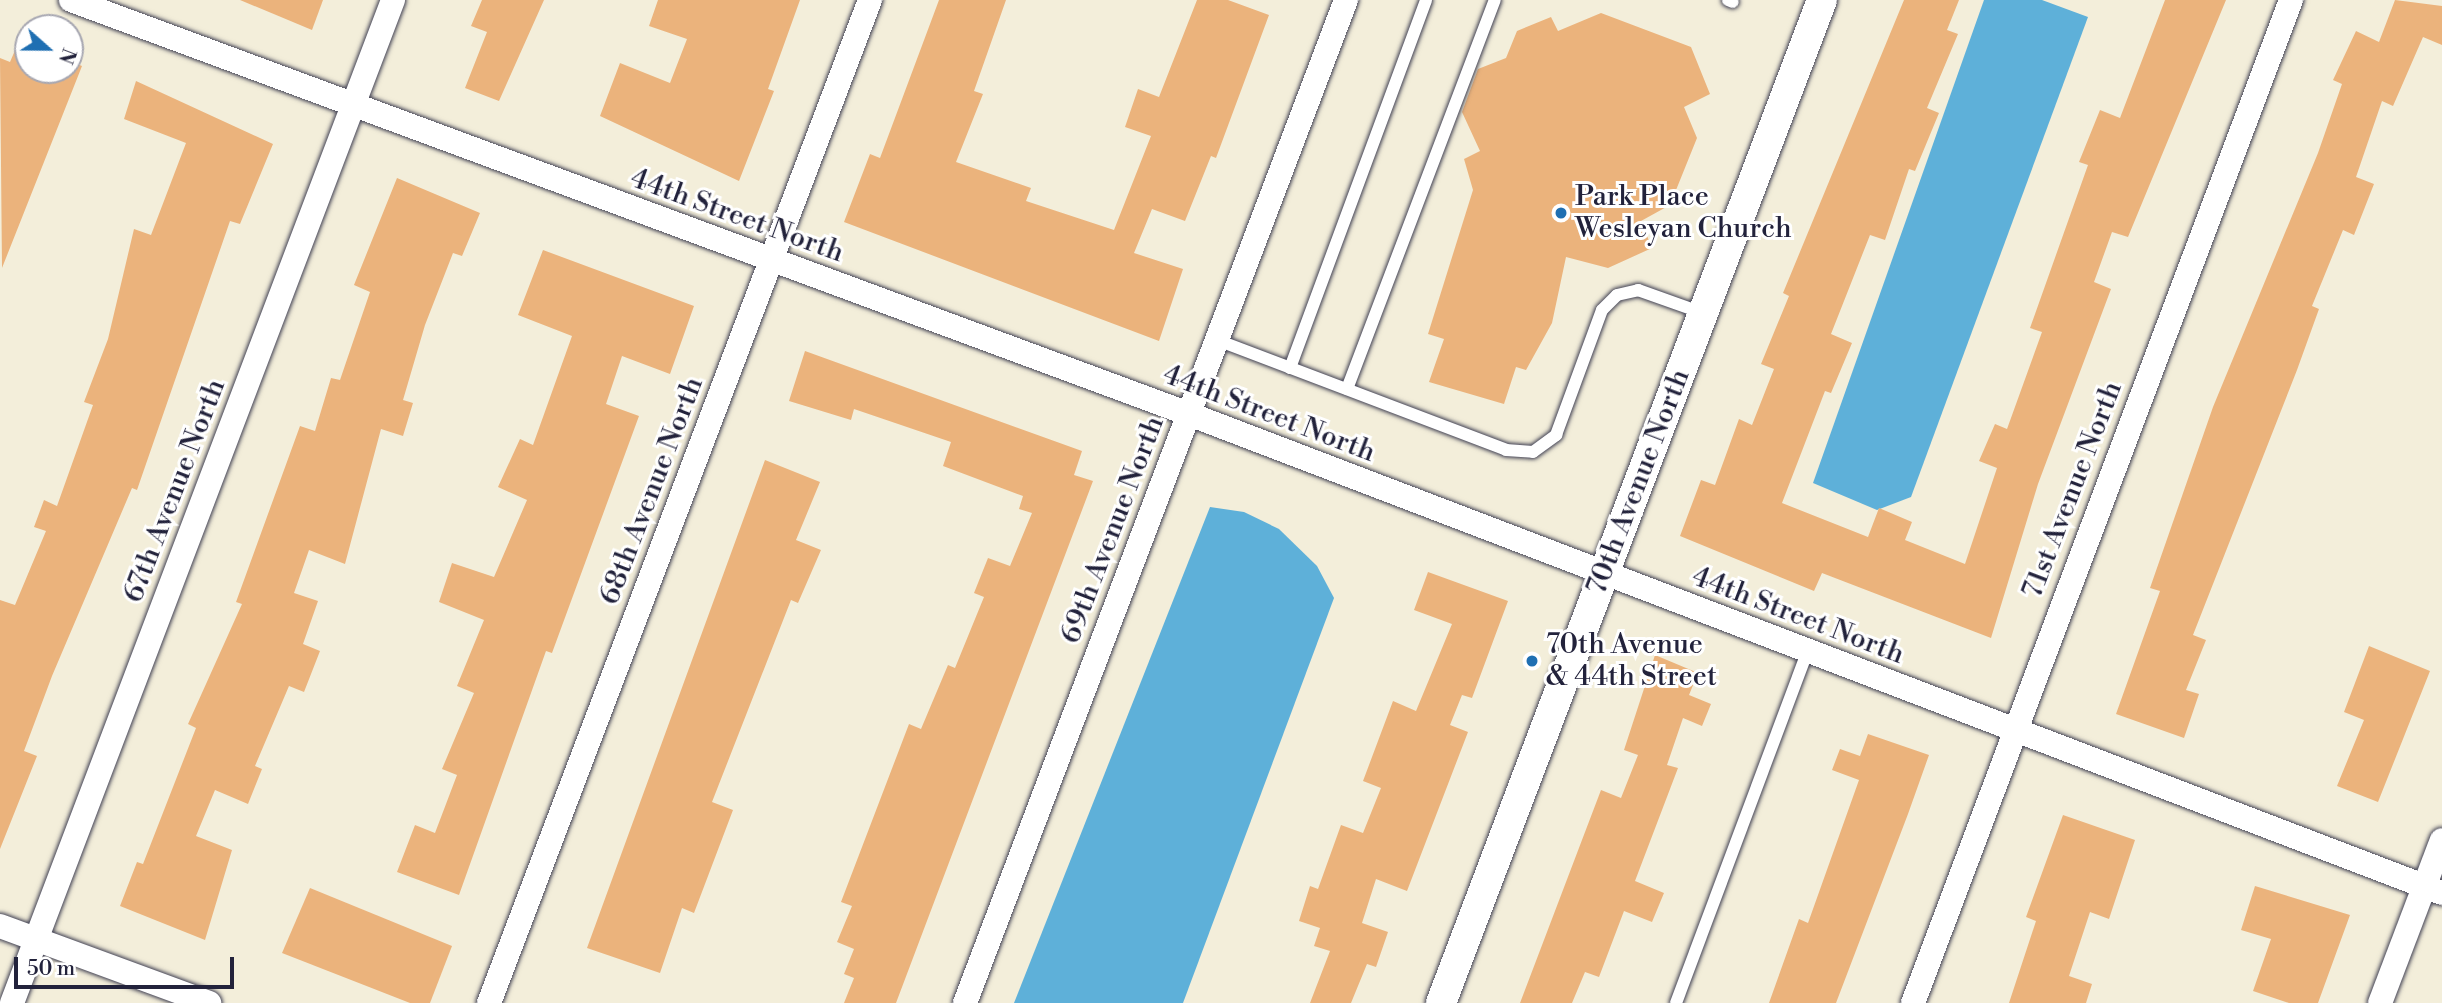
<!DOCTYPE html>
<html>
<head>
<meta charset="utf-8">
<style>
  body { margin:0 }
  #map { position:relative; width:2442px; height:1003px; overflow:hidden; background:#f3eeda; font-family:"Libre Bodoni",serif }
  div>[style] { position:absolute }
  .water>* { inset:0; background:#5eb0d9 }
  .building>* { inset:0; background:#ebb37c }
  .roads { filter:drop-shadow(0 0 2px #414153) drop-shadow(0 0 2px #414153) }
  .service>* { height:12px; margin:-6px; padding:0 6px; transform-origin:6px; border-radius:6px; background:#fff }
  .minor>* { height:24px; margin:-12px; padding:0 12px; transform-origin:12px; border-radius:12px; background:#fff }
  .tertiary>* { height:30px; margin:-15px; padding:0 15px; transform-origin:15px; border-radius:15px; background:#fff }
  .dots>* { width:19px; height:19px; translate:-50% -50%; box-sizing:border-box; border:4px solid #fff; border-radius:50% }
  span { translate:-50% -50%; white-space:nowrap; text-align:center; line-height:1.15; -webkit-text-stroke:6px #fff; paint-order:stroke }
  .poi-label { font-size:28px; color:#22223b }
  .left { translate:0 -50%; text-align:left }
  .street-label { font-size:28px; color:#22223b }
  .north { position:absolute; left:14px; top:14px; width:70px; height:70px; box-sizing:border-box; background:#fff; border:2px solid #a7a7b1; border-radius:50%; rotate:111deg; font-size:19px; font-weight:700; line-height:28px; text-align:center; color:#22223b }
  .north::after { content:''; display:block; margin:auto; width:24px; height:32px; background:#1f6fb2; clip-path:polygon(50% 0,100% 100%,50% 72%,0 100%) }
  .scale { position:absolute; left:14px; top:957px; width:220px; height:32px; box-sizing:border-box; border:4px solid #22223b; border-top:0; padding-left:9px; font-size:21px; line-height:24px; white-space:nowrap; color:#22223b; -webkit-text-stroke:5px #fff; paint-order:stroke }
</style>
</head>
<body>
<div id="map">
  <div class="water">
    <i style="clip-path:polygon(1984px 0,2042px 0,2088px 17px,1911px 497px,1877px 510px,1813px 483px)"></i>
    <i style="clip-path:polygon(1210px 507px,1244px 512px,1279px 529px,1317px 566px,1334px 598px,1183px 1003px,1014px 1003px)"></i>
  </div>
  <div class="building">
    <i style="clip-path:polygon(240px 0,323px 0,312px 30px)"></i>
    <i style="clip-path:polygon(482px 0,544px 0,499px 101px,465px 88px,487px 32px,471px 26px)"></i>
    <i style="clip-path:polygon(658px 0,800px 0,768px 89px,774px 91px,739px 181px,600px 116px,620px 63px,670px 83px,687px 39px,649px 26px)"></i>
    <i style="clip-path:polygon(939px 0,1006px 0,974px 91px,983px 94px,956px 162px,1031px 188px,1026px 201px,1114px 230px,1151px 136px,1125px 127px,1138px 89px,1159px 97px,1197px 0,1228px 0,1269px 15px,1216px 158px,1211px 156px,1185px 221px,1152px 209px,1134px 253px,1183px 269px,1159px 341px,844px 222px,870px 154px,880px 158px)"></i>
    <i style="clip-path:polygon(1904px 0,1959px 0,1947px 30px,1958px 34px,1927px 108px,1939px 113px,1915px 171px,1909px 169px,1885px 240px,1870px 235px,1831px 334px,1852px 343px,1831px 393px,1825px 391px,1782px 503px,1868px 537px,1879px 508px,1912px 522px,1905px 540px,1965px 564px,1997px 468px,1979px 461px,1995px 424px,2007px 429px,2042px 332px,2030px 328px,2088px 165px,2079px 162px,2100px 110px,2120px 118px,2165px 0,2226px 0,2128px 237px,2112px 232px,2094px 282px,2111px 289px,2038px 484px,1991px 638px,1822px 573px,1814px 591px,1680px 536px,1701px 480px,1715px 485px,1739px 419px,1752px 425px,1774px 369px,1761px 364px,1789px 296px,1783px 293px)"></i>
    <i style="clip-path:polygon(2395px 0,2442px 6px,2442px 45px,2423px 37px,2393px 106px,2382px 101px,2356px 177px,2374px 184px,2354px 235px,2343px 230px,2312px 306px,2319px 309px,2297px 370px,2193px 635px,2206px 640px,2186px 690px,2199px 694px,2184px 738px,2116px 714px,2160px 591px,2150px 588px,2213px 407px,2318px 153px,2342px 84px,2333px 80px,2356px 31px,2379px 42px)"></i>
    <i style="clip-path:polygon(1601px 13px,1691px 47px,1710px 94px,1684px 107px,1697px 138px,1670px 205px,1641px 221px,1652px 248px,1608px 268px,1566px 257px,1552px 323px,1526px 370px,1516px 367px,1504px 404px,1429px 382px,1444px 339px,1428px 334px,1473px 190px,1464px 159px,1480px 151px,1462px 112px,1478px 69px,1506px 58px,1517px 31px,1551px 17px,1558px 31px)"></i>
    <i style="clip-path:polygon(19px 41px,28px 45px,28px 70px,70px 70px,70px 61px,82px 66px,2px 268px,0 58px,10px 62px)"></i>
    <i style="clip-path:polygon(136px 81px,273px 144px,240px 224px,230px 221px,137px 490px,132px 488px,52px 676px,24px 751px,37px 756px,0 849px,0 600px,15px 605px,46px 531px,34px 527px,44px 500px,57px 506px,93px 405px,84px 402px,108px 339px,134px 229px,151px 235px,186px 143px,124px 119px)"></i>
    <i style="clip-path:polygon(397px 178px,480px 213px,462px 256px,453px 253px,425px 325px,403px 400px,413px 403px,403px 436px,381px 429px,345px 564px,309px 550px,294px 593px,318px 601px,303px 644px,320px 651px,304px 692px,289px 686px,255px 766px,262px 769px,248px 804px,215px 790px,196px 836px,232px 850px,205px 940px,120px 906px,137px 862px,143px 864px,196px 728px,188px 724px,242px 604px,236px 602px,300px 426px,315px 431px,331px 378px,340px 380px,370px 292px,354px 285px)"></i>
    <i style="clip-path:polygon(543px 250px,694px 306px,670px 374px,622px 356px,606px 404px,639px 416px,552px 653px,546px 651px,459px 895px,397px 872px,415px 825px,435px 833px,457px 775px,442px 769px,474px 693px,457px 686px,484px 620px,439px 602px,452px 563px,494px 577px,527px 500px,498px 487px,520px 439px,533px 445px,572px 336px,518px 315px)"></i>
    <i style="clip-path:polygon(805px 351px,1082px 451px,1074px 475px,1093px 481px,896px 1003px,844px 1003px,854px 978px,844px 974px,854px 949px,837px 942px,852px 906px,841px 902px,909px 724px,921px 729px,948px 665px,955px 668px,984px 597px,974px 593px,988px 558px,1010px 566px,1032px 513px,1019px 509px,1023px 496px,943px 466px,951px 442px,854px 409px,851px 420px,789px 401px)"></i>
    <i style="clip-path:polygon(765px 460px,820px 482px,796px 540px,821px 550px,798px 603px,791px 600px,712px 802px,733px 810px,694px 913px,682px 908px,660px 973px,587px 948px)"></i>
    <i style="clip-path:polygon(1428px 572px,1508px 601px,1472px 698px,1462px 695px,1450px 725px,1468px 732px,1407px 891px,1376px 879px,1362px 923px,1388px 932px,1376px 967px,1367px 964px,1351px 1003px,1310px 1003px,1330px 951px,1314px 946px,1320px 928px,1299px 921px,1310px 886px,1318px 889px,1341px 825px,1363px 833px,1381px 788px,1363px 781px,1393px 701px,1416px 711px,1452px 624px,1414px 610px)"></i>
    <i style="clip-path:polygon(2369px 646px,2430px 671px,2378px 802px,2337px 786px,2364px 720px,2344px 712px)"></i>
    <i style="clip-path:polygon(1655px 655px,1698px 673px,1689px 695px,1711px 704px,1702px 726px,1683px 718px,1667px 765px,1678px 768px,1635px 881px,1664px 893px,1652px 922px,1624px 911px,1599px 977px,1585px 972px,1572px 1003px,1520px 1003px,1601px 790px,1621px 798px,1638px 755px,1624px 750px)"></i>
    <i style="clip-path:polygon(1868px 734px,1929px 755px,1908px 814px,1836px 1003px,1769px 1003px,1799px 919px,1808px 923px,1859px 780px,1832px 770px,1840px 749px,1860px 756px)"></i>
    <i style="clip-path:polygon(2063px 815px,2135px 840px,2109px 919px,2090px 912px,2069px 976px,2092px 984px,2086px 1003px,2009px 1003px,2036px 921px,2026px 917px)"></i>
    <i style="clip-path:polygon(2255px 886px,2350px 915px,2318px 1003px,2289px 1003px,2253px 991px,2271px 939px,2241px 930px)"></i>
    <i style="clip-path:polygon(310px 888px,452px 946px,430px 1003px,410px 1003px,282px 953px)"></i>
  </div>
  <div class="roads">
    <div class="service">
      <i style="left:1728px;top:0;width:5px;rotate:22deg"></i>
      <i style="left:1217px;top:340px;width:309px;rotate:20.8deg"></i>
      <i style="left:1506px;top:450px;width:27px;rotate:4deg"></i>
      <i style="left:1533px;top:452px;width:29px;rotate:-36deg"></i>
      <i style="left:1556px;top:435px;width:133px;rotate:-69.8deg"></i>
      <i style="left:1602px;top:310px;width:21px;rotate:-45deg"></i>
      <i style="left:1617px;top:295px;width:22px;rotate:-13deg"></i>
      <i style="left:1638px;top:290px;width:69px;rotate:19.5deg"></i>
      <i style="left:1290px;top:368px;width:392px;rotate:-69.7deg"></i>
      <i style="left:1347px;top:389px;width:416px;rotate:-69.2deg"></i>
      <i style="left:1676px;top:1003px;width:375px;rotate:-69.5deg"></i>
    </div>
    <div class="minor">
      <i style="left:71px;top:0;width:1192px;rotate:20.32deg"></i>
      <i style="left:1189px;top:414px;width:1341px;rotate:20.92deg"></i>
      <i style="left:0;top:926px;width:223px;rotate:20.2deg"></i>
      <i style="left:12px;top:1003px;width:1073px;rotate:-69.2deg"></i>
      <i style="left:489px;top:1003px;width:1073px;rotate:-69.2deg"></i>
      <i style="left:965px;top:1003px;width:1073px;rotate:-69.2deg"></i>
      <i style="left:1913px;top:1003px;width:1072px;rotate:-69.35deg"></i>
      <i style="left:2380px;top:1003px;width:174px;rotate:-69.2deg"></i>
    </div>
    <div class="tertiary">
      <i style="left:1441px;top:1003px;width:1073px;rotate:-69.2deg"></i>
    </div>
  </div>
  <div class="dots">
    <i style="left:1561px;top:213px;background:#1f6fb2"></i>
    <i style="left:1532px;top:661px;background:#1f6fb2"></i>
  </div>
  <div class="poi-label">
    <span class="left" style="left:1575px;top:213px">Park Place<br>Wesleyan Church</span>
    <span class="left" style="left:1546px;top:661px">70th Avenue<br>&amp; 44th Street</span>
  </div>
  <div class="street-label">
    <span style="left:737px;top:216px;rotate:20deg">44th Street North</span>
    <span style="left:1269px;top:414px;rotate:21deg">44th Street North</span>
    <span style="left:1639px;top:482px;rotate:-69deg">70th Avenue North</span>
    <span style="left:2073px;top:490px;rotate:-69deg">71st Avenue North</span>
    <span style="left:175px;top:491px;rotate:-69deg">67th Avenue North</span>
    <span style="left:652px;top:491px;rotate:-69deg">68th Avenue North</span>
    <span style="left:1113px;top:530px;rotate:-69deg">69th Avenue North</span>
    <span style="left:1798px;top:616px;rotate:21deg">44th Street North</span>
  </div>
  <div class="north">N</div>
  <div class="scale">50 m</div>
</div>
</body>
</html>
